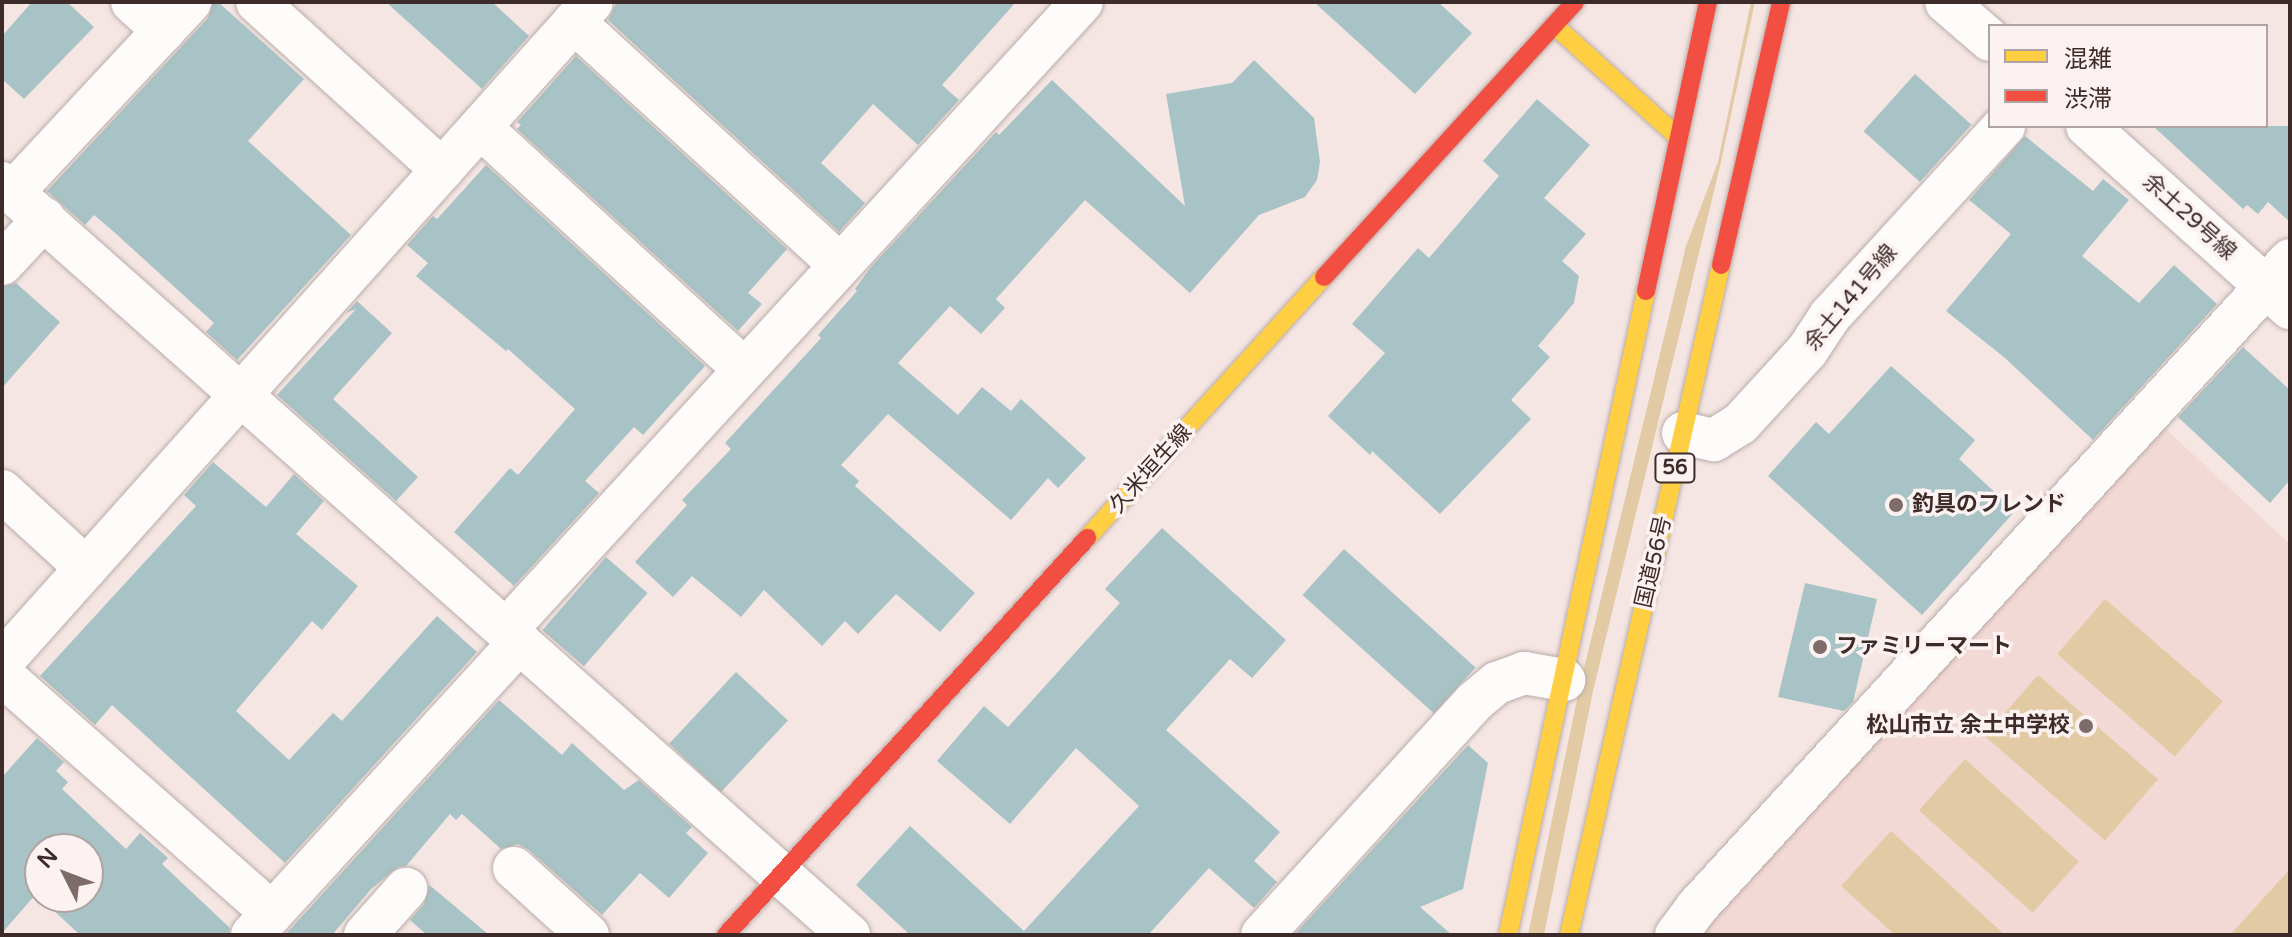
<!DOCTYPE html>
<html>
<head>
<meta charset="utf-8">
<style>
  body { margin:0 }
  #map { position:relative; width:2292px; height:937px; overflow:hidden; background:#f5e6e3; font-family:"Varela Round","Noto Sans JP",sans-serif }
  div>[style] { position:absolute }
  .built>* { inset:0; background:#f3d9d5 }
  .green>* { inset:0; background:#e1caa4; transform-origin:0 0 }
  .building>* { inset:0; background:#a7c3c5; transform-origin:0 0 }
  .roads { filter:drop-shadow(0 0 2px #bbaca9) drop-shadow(0 0 2px #bbaca9) }
  .street>* { height:42px; margin:-21px; padding:0 21px; transform-origin:21px; border-radius:21px; background:#fefbfb }
  .slow>* { height:18px; margin:-9px; padding:0 9px; transform-origin:9px; border-radius:9px; background:#ffcf43 }
  .jam>* { height:18px; margin:-9px; padding:0 9px; transform-origin:9px; border-radius:9px; background:#f24e42 }
  .dots>* { width:22px; height:22px; translate:-50% -50%; box-sizing:border-box; border:4px solid #fcf2f1; border-radius:50% }
  span { translate:-50% -50%; white-space:nowrap; text-align:center; line-height:1.15; -webkit-text-stroke:7px #fcf2f1; paint-order:stroke }
  .shield-label span { padding:2px 6px; background:#fcf2f1; border:2px solid; border-radius:6px; -webkit-text-stroke-width:0 }
  .shield-label { font-size:20px; color:#3d2b29; font-weight:700 }
  .street-label { font-size:22px; color:#3d2b29 }
  .poi-label { font-size:22px; color:#3d2b29; font-weight:700 }
  .left { translate:0 -50%; text-align:left }
  .right { translate:-100% -50%; text-align:right }
  .frame { position:absolute; inset:0; border:4px solid #3d2b29; pointer-events:none }
  .legend { position:absolute; left:1988px; top:24px; width:280px; height:104px; box-sizing:border-box; background:#fcf2f1; border:2px solid #b0a2a1; margin:0; padding:10px 14px; list-style:none; font-size:24px; color:#3d2b29 }
  .legend li { display:flex; align-items:center; gap:16px; height:40px }
  .legend b { width:40px; border:2px solid #b0a2a1 }
  .north { position:absolute; left:24px; top:833px; width:80px; height:80px; box-sizing:border-box; background:#fcf2f1; border:2px solid #b0a2a1; border-radius:50%; rotate:312deg; font-size:22px; font-weight:700; line-height:32px; text-align:center; color:#3d2b29 }
  .north::after { content:''; display:block; margin:auto; width:28px; height:36px; background:#7d6c6a; clip-path:polygon(50% 0,100% 100%,50% 72%,0 100%) }
</style>
</head>
<body>
<div id="map">
  <div class="built">
    <i style="clip-path:polygon(2157px 421px,2290px 544px,2290px 935px,1705px 935px,1717px 908px)"></i>
  </div>
  <div class="green">
    <i style="clip-path:polygon(1751px 2px,1755px 2px,1721px 162px,1593px 691px,1544px 935px,1528px 935px,1580px 685px,1686px 246px,1718px 162px)"></i>
    <i style="left:2105px;top:599px;width:156px;height:73px;rotate:41deg"></i>
    <i style="left:2038px;top:675px;width:159px;height:81px;rotate:41deg"></i>
    <i style="left:1965px;top:759px;width:153px;height:69px;rotate:42deg"></i>
    <i style="clip-path:polygon(1891px 831px,2005px 935px,1895px 935px,1841px 886px)"></i>
    <i style="clip-path:polygon(2290px 869px,2290px 935px,2230px 935px)"></i>
  </div>
  <div class="building">
    <i style="clip-path:polygon(32px 2px,67px 2px,94px 27px,24px 99px,2px 79px,2px 36px)"></i>
    <i style="clip-path:polygon(213px 2px,218px 2px,304px 79px,248px 141px,351px 235px,237px 360px,206px 332px,214px 323px,114px 232px,94px 215px,85px 225px,47px 191px,208px 18px)"></i>
    <i style="clip-path:polygon(386px 2px,492px 2px,529px 36px,482px 89px)"></i>
    <i style="clip-path:polygon(617px 2px,1016px 2px,942px 85px,959px 100px,918px 145px,873px 104px,821px 163px,865px 203px,839px 232px,608px 20px)"></i>
    <i style="clip-path:polygon(1314px 2px,1438px 2px,1472px 33px,1415px 94px)"></i>
    <i style="clip-path:polygon(576px 56px,787px 249px,748px 293px,762px 304px,738px 331px,517px 129px,521px 125px,517px 122px)"></i>
    <i style="clip-path:polygon(1254px 60px,1314px 118px,1320px 162px,1317px 180px,1305px 197px,1259px 215px,1190px 293px,1085px 200px,996px 299px,1005px 308px,981px 334px,950px 306px,898px 363px,958px 415px,982px 387px,1011px 411px,1021px 399px,1086px 458px,1058px 488px,1048px 478px,1011px 520px,888px 414px,841px 465px,859px 481px,855px 486px,975px 593px,940px 632px,896px 594px,858px 634px,845px 621px,822px 646px,764px 590px,741px 617px,692px 576px,673px 597px,635px 562px,687px 505px,682px 500px,731px 449px,725px 443px,821px 338px,818px 335px,857px 291px,855px 289px,871px 267px,996px 132px,999px 135px,1052px 80px,1185px 206px,1166px 94px,1232px 83px)"></i>
    <i style="left:1915px;top:74px;width:76px;height:77px;rotate:42deg"></i>
    <i style="clip-path:polygon(1537px 99px,1590px 145px,1544px 198px,1586px 234px,1562px 261px,1579px 276px,1574px 303px,1538px 346px,1550px 357px,1511px 400px,1531px 419px,1440px 514px,1372px 451px,1370px 455px,1328px 416px,1385px 353px,1352px 324px,1418px 248px,1429px 258px,1499px 176px,1483px 161px)"></i>
    <i style="clip-path:polygon(2153px 126px,2290px 126px,2290px 222px,2268px 202px,2258px 214px,2247px 205px,2243px 209px)"></i>
    <i style="clip-path:polygon(2025px 136px,2093px 191px,2103px 179px,2129px 200px,2082px 256px,2139px 303px,2174px 265px,2217px 304px,2093px 440px,2005px 358px,1946px 311px,2011px 234px,1969px 200px)"></i>
    <i style="clip-path:polygon(486px 165px,705px 366px,643px 435px,634px 427px,585px 481px,599px 493px,514px 586px,454px 532px,510px 468px,518px 475px,575px 409px,508px 349px,506px 351px,416px 276px,428px 263px,407px 245px,433px 216px,437px 219px)"></i>
    <i style="clip-path:polygon(16px 283px,60px 322px,2px 388px,2px 287px)"></i>
    <i style="clip-path:polygon(357px 301px,392px 333px,333px 399px,418px 477px,396px 501px,277px 395px,356px 309px,346px 313px)"></i>
    <i style="clip-path:polygon(2243px 347px,2290px 390px,2290px 480px,2270px 503px,2178px 417px)"></i>
    <i style="clip-path:polygon(1891px 366px,1975px 440px,1959px 459px,2015px 511px,1922px 615px,1768px 476px,1816px 422px,1829px 434px)"></i>
    <i style="clip-path:polygon(213px 462px,266px 507px,294px 474px,324px 501px,296px 534px,358px 586px,322px 630px,312px 621px,236px 711px,289px 760px,333px 713px,342px 721px,437px 616px,477px 652px,285px 863px,112px 705px,95px 725px,40px 676px,196px 506px,184px 495px)"></i>
    <i style="clip-path:polygon(1162px 528px,1286px 640px,1252px 678px,1230px 659px,1166px 730px,1280px 832px,1254px 861px,1277px 882px,1254px 908px,1209px 868px,1148px 935px,910px 935px,856px 885px,910px 826px,1024px 931px,1139px 806px,1076px 748px,1010px 824px,937px 761px,984px 706px,1008px 727px,1120px 603px,1105px 589px)"></i>
    <i style="left:1344px;top:549px;width:177px;height:62px;rotate:42deg"></i>
    <i style="left:606px;top:557px;width:55px;height:97px;rotate:41deg"></i>
    <i style="clip-path:polygon(1805px 583px,1877px 599px,1853px 702px,1844px 711px,1778px 697px)"></i>
    <i style="left:736px;top:672px;width:71px;height:98px;rotate:43deg"></i>
    <i style="clip-path:polygon(499px 700px,562px 755px,572px 743px,624px 790px,639px 780px,692px 827px,686px 833px,708px 853px,669px 898px,640px 873px,602px 915px,529px 850px,518px 844px,501px 849px,462px 814px,456px 820px,450px 814px,406px 866px,398px 867px,371px 889px,332px 935px,285px 935px)"></i>
    <i style="clip-path:polygon(evenodd,37px 738px,64px 762px,56px 771px,68px 782px,62px 789px,126px 849px,140px 833px,168px 858px,162px 864px,230px 928px,229px 935px,80px 935px,36px 894px,2px 933px,2px 777px,37px 738px,40px 849px,88px 849px,88px 897px,40px 897px,40px 849px)"></i>
    <i style="clip-path:polygon(1468px 745px,1488px 763px,1463px 889px,1420px 907px,1452px 935px,1294px 935px)"></i>
    <i style="clip-path:polygon(429px 885px,439px 893px,489px 935px,427px 935px,410px 920px,424px 904px)"></i>
  </div>
  <div class="roads">
    <div class="street">
      <i style="left:132px;top:2px;width:43px;rotate:42.2deg"></i>
      <i style="left:257px;top:2px;width:250px;rotate:42.2deg"></i>
      <i style="left:1946px;top:2px;width:58px;rotate:40.8deg"></i>
      <i style="left:574px;top:22px;width:360px;rotate:42.4deg"></i>
      <i style="left:2087px;top:126px;width:273px;rotate:41.9deg"></i>
      <i style="left:481px;top:128px;width:357px;rotate:42.5deg"></i>
      <i style="left:2px;top:183px;width:1133px;rotate:41.6deg"></i>
      <i style="left:13px;top:192px;width:260px;rotate:-47deg"></i>
      <i style="left:2px;top:264px;width:62px;rotate:-47deg"></i>
      <i style="left:1683px;top:433px;width:32px;rotate:13deg"></i>
      <i style="left:1714px;top:440px;width:31px;rotate:-32deg"></i>
      <i style="left:1740px;top:424px;width:99px;rotate:-47.5deg"></i>
      <i style="left:1807px;top:351px;width:42px;rotate:-56.7deg"></i>
      <i style="left:1830px;top:316px;width:258px;rotate:-47.5deg"></i>
      <i style="left:2px;top:491px;width:114px;rotate:42.5deg"></i>
      <i style="left:506px;top:630px;width:852px;rotate:-47.47deg"></i>
      <i style="left:2px;top:662px;width:885px;rotate:-48.21deg"></i>
      <i style="left:2px;top:675px;width:360px;rotate:41.4deg"></i>
      <i style="left:514px;top:868px;width:100px;rotate:42.2deg"></i>
      <i style="left:252px;top:935px;width:397px;rotate:-47.6deg"></i>
      <i style="left:365px;top:935px;width:62px;rotate:-48.3deg"></i>
      <i style="left:1262px;top:935px;width:315px;rotate:-47.7deg"></i>
      <i style="left:1474px;top:702px;width:30px;rotate:-40deg"></i>
      <i style="left:1497px;top:683px;width:29px;rotate:-20deg"></i>
      <i style="left:1524px;top:673px;width:41px;rotate:9.9deg"></i>
      <i style="left:1676px;top:935px;width:34px;rotate:-53deg"></i>
      <i style="left:1696px;top:908px;width:879px;rotate:-47.49deg"></i>
    </div>
    <div class="slow">
      <i style="left:1554px;top:25px;width:169px;rotate:42.1deg"></i>
      <i style="left:1087px;top:538px;width:353px;rotate:-47.8deg"></i>
      <i style="left:1508px;top:935px;width:659px;rotate:-77.91deg"></i>
      <i style="left:1569px;top:935px;width:687px;rotate:-77.22deg"></i>
    </div>
    <div class="jam">
      <i style="left:1721px;top:265px;width:270px;rotate:-77.1deg"></i>
      <i style="left:1324px;top:277px;width:372px;rotate:-47.6deg"></i>
      <i style="left:1646px;top:291px;width:296px;rotate:-77.9deg"></i>
      <i style="left:726px;top:935px;width:537px;rotate:-47.72deg"></i>
    </div>
  </div>
  <div class="dots">
    <i style="left:1896px;top:505px;background:#7d6c6a"></i>
    <i style="left:1820px;top:647px;background:#7d6c6a"></i>
    <i style="left:2086px;top:726px;background:#7d6c6a"></i>
  </div>
  <div class="shield-label">
    <span style="left:1675px;top:468px">56</span>
  </div>
  <div class="street-label">
    <span style="left:2189px;top:217px;rotate:42deg">余土29号線</span>
    <span style="left:1851px;top:298px;rotate:-50deg">余土141号線</span>
    <span style="left:1151px;top:469px;rotate:-48deg">久米垣生線</span>
    <span style="left:1654px;top:562px;rotate:-77deg">国道56号</span>
  </div>
  <div class="poi-label">
    <span class="left" style="left:1912px;top:505px">釣具のフレンド</span>
    <span class="left" style="left:1836px;top:647px">ファミリーマート</span>
    <span class="right" style="left:2070px;top:726px">松山市立 余土中学校</span>
  </div>
  <div class="frame"></div>
  <ul class="legend">
  <li><b style="height:10px;background:#ffcf43"></b>混雑</li>
  <li><b style="height:10px;background:#f24e42"></b>渋滞</li>
  </ul>
  <div class="north">N</div>
</div>
</body>
</html>
